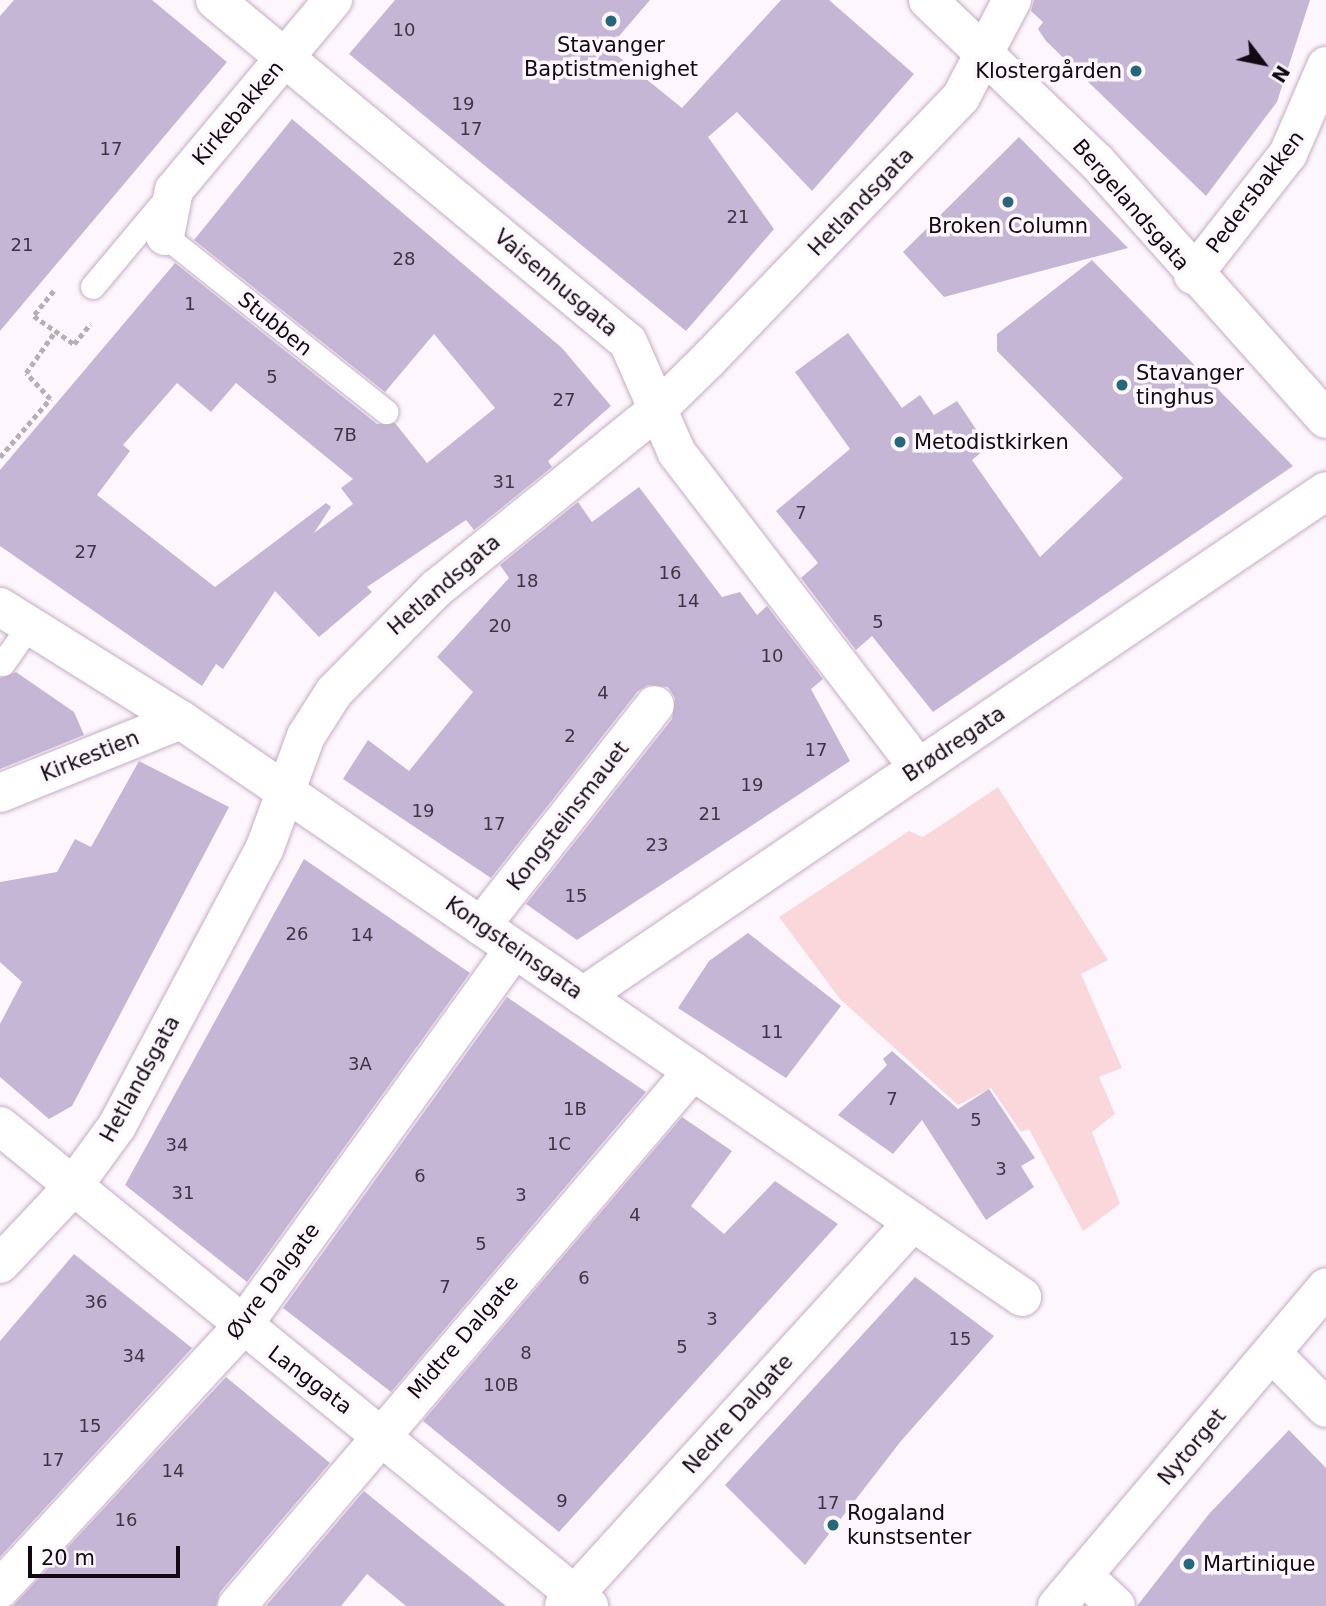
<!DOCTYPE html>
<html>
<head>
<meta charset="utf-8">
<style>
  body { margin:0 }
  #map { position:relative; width:1326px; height:1606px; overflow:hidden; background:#fdf7fd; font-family:"DejaVu Sans",sans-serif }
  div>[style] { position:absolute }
  .green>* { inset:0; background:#fad7db }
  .building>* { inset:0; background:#c5b6d6 }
  .path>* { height:4.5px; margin-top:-2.25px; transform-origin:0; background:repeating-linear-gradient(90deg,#b6b0b6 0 5px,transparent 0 8.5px) }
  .roads { filter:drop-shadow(0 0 2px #c7abc5) drop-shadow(0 0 2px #c7abc5) }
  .service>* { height:24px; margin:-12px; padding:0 12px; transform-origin:12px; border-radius:12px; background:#fff }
  .minor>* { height:38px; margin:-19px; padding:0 19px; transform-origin:19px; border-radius:19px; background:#fff }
  .tertiary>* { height:38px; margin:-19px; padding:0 19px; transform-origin:19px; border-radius:19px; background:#fff }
  .dots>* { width:19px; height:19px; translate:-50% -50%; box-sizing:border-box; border:4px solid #fdf7fd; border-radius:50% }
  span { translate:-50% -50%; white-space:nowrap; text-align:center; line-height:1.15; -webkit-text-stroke:7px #fdf7fd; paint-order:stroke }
  .number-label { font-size:18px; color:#3f3443 }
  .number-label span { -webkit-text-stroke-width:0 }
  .poi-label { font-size:21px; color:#120912 }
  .right { translate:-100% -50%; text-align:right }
  .left { translate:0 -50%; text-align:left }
  .street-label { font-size:21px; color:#120912 }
  .north { position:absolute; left:1228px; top:28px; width:70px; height:70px; -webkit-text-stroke:5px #fdf7fd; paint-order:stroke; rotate:122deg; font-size:19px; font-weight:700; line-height:28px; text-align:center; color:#120912 }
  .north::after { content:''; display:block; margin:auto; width:24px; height:32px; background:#120912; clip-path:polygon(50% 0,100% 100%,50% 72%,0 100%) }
  .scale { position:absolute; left:28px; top:1546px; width:152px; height:32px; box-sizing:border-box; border:4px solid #120912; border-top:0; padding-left:9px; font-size:21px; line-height:24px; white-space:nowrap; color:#120912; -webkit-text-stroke:5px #fdf7fd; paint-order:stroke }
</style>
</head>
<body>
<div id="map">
  <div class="green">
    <i style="clip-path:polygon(998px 787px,1108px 960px,1081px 974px,1122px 1068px,1099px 1077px,1115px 1114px,1092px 1132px,1120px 1204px,1083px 1231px,1029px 1129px,1021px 1132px,991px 1088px,958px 1105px,840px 999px,779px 917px,909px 831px,923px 837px)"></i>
  </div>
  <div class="building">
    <i style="clip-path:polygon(14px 0,152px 0,227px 62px,0 331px,0 16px)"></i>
    <i style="clip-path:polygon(395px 0,650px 0,614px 42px,619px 47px,614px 53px,682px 108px,781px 0,829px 0,914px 74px,812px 191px,737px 112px,708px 137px,774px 229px,686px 331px,349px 54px)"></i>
    <i style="clip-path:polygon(1034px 0,1310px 0,1277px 102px,1206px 196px,1046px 41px,1038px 29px,1043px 22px,1031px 11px)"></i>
    <i style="clip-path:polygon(evenodd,292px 119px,562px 348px,611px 406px,548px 461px,552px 467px,474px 530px,466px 520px,367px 587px,372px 592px,319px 637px,275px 591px,223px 669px,216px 664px,202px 686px,0 546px,0 470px,175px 263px,377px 424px,395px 423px,427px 463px,495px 408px,434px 334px,385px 392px,194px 240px,292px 119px,177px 383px,211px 412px,236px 383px,353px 479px,341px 488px,353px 504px,314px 533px,331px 507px,326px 503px,215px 587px,97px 495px,130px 451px,123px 445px,177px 383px)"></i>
    <i style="clip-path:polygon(1019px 137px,1128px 248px,944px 297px,903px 252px)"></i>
    <i style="clip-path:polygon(1092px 260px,1293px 466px,933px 712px,872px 636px,856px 650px,801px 578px,818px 563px,776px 511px,850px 449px,795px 372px,848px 333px,902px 408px,920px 395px,934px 415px,957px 401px,988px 447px,972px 460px,1040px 557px,1123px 478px,997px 351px,997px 334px)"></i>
    <i style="clip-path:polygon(639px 487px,722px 597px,740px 592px,757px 615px,767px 606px,823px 679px,811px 689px,850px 761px,577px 940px,526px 904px,672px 719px,675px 698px,668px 687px,648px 685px,638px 691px,491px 878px,343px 779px,368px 740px,409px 771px,473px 692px,437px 657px,509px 578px,500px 565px,578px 502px,592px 522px)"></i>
    <i style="clip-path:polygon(16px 672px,74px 712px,84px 735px,0 769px,0 678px)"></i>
    <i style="clip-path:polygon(139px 761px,229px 807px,72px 1106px,49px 1119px,0 1077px,0 1024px,22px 982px,0 962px,0 882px,57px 872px,75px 839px,91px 847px)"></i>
    <i style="clip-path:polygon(304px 859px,470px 973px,247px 1282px,125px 1185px)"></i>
    <i style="clip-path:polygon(748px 933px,841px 1006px,786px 1078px,678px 1008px,709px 961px)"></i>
    <i style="clip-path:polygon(507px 997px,646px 1092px,391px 1392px,283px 1308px)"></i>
    <i style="clip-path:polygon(892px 1051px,958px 1109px,989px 1089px,1035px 1158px,1021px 1166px,1034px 1187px,986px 1220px,922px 1120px,893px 1154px,838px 1115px,887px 1065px,883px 1059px)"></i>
    <i style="clip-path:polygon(682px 1117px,732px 1151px,691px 1206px,724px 1234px,775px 1181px,838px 1224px,559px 1532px,423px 1421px)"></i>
    <i style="clip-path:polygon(74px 1254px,192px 1348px,0 1557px,0 1341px)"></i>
    <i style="clip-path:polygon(915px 1277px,994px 1336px,901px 1441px,805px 1565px,725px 1485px)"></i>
    <i style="clip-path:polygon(226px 1377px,330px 1463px,220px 1592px,216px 1606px,13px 1606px)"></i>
    <i style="clip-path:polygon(1289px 1430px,1326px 1468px,1326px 1606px,1137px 1606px,1209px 1514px)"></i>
    <i style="clip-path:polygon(364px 1491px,414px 1532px,506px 1606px,406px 1606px,367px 1574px,341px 1606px,266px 1606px)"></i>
  </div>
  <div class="path">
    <i style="left:54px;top:291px;width:32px;rotate:129deg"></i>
    <i style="left:34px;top:316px;width:49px;rotate:35deg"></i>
    <i style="left:74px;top:344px;width:26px;rotate:-51deg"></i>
    <i style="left:0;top:457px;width:77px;rotate:-49.2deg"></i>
    <i style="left:50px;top:399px;width:35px;rotate:-133deg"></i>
    <i style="left:26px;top:373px;width:49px;rotate:-55deg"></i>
  </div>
  <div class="roads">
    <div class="service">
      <i style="left:165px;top:236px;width:283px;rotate:38.5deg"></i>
      <i style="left:93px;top:287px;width:119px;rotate:-50.1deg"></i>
      <i style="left:3px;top:664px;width:49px;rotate:-55deg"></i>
    </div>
    <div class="minor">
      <i style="left:215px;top:0;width:536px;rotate:39.63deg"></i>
      <i style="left:628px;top:342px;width:121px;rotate:66.2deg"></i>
      <i style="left:677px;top:453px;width:397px;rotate:52.5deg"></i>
      <i style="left:165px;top:236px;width:47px;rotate:-78.9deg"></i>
      <i style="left:174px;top:190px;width:248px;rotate:-50.1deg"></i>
      <i style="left:1193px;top:275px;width:154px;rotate:-51.9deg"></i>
      <i style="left:1288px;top:154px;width:96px;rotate:-66.6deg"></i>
      <i style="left:0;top:607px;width:213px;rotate:32deg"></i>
      <i style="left:181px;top:720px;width:1020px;rotate:34.45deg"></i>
      <i style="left:0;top:793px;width:195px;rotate:-22deg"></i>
      <i style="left:481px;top:926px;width:281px;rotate:-51.8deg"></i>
      <i style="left:583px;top:996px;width:898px;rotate:-34.2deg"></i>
      <i style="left:0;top:1126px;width:760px;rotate:39.18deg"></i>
      <i style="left:0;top:1264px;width:103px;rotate:-46.6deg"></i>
      <i style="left:71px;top:1189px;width:78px;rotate:-53.9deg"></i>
      <i style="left:117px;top:1126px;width:313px;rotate:-62deg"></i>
      <i style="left:264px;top:850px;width:121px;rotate:-69.8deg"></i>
      <i style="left:306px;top:736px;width:52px;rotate:-57.5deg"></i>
      <i style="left:334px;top:692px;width:146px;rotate:-45.3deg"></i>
      <i style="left:437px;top:588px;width:283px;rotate:-39deg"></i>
      <i style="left:657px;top:410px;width:71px;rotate:-44.4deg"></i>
      <i style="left:708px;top:360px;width:365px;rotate:-46.1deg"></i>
      <i style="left:961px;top:97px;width:110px;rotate:-62.3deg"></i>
      <i style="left:1272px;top:1353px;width:77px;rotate:45.5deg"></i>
      <i style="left:1083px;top:1575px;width:45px;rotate:43.2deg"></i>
      <i style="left:0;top:1589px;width:355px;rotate:-47.3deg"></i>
      <i style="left:241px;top:1328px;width:467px;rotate:-54.2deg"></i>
      <i style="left:237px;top:1606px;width:703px;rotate:-49.56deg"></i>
      <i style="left:564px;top:1606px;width:519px;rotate:-47.73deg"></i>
    </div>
    <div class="tertiary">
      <i style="left:928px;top:0;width:234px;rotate:43.8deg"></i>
      <i style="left:1097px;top:162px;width:344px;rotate:48.3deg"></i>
      <i style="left:1057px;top:1606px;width:417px;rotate:-49.8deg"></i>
    </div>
  </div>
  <div class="dots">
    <i style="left:611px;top:21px;background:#26677b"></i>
    <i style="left:1136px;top:71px;background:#26677b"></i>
    <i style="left:1008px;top:202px;background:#26677b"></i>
    <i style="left:1122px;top:385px;background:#26677b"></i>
    <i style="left:900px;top:442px;background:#26677b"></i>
    <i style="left:833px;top:1525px;background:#26677b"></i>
    <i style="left:1189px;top:1564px;background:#26677b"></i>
  </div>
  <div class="number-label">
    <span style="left:404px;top:30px">10</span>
    <span style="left:463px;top:104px">19</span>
    <span style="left:471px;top:129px">17</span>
    <span style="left:111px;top:149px">17</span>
    <span style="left:738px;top:217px">21</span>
    <span style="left:22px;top:245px">21</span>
    <span style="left:404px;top:259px">28</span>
    <span style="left:190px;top:304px">1</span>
    <span style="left:272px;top:377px">5</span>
    <span style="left:564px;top:400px">27</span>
    <span style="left:345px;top:435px">7B</span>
    <span style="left:504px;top:482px">31</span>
    <span style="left:801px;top:513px">7</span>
    <span style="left:86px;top:552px">27</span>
    <span style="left:670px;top:573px">16</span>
    <span style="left:527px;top:581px">18</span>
    <span style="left:688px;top:601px">14</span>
    <span style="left:878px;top:622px">5</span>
    <span style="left:500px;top:626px">20</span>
    <span style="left:772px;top:656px">10</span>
    <span style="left:603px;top:693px">4</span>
    <span style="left:570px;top:736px">2</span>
    <span style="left:816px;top:750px">17</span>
    <span style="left:752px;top:785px">19</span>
    <span style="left:423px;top:811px">19</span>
    <span style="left:710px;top:814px">21</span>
    <span style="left:494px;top:824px">17</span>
    <span style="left:657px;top:845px">23</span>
    <span style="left:576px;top:896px">15</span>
    <span style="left:297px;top:934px">26</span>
    <span style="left:362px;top:935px">14</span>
    <span style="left:772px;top:1032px">11</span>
    <span style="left:360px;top:1064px">3A</span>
    <span style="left:892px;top:1099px">7</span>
    <span style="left:575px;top:1109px">1B</span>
    <span style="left:976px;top:1120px">5</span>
    <span style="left:559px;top:1144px">1C</span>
    <span style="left:177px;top:1145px">34</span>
    <span style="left:1001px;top:1169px">3</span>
    <span style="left:420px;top:1176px">6</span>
    <span style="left:183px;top:1193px">31</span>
    <span style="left:521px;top:1195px">3</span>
    <span style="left:635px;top:1215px">4</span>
    <span style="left:481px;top:1244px">5</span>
    <span style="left:584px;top:1278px">6</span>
    <span style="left:445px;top:1287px">7</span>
    <span style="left:96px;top:1302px">36</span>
    <span style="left:712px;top:1319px">3</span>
    <span style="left:960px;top:1339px">15</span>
    <span style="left:682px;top:1347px">5</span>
    <span style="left:526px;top:1353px">8</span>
    <span style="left:134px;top:1356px">34</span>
    <span style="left:501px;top:1385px">10B</span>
    <span style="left:90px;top:1426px">15</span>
    <span style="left:53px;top:1460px">17</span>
    <span style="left:173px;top:1471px">14</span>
    <span style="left:562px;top:1501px">9</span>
    <span style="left:828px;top:1503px">17</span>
    <span style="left:126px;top:1520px">16</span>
  </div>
  <div class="poi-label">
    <span style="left:611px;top:57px">Stavanger<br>Baptistmenighet</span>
    <span class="right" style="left:1122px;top:71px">Klostergården</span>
    <span style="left:1008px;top:226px">Broken Column</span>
    <span class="left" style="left:1136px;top:385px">Stavanger<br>tinghus</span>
    <span class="left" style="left:914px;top:442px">Metodistkirken</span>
    <span class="left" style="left:847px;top:1525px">Rogaland<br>kunstsenter</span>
    <span class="left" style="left:1203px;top:1564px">Martinique</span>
  </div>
  <div class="street-label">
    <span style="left:238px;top:113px;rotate:-50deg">Kirkebakken</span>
    <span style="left:1255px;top:192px;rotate:-53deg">Pedersbakken</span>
    <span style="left:861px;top:202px;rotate:-46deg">Hetlandsgata</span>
    <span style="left:1131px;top:205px;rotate:49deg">Bergelandsgata</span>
    <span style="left:556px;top:283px;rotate:40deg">Vaisenhusgata</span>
    <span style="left:275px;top:324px;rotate:39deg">Stubben</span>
    <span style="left:444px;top:585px;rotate:-41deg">Hetlandsgata</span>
    <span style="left:954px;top:744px;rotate:-34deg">Brødregata</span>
    <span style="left:90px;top:756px;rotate:-22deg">Kirkestien</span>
    <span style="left:568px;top:816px;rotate:-52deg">Kongsteinsmauet</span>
    <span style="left:514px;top:948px;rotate:35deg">Kongsteinsgata</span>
    <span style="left:140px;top:1079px;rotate:-61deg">Hetlandsgata</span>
    <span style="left:273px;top:1281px;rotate:-53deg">Øvre Dalgate</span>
    <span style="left:463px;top:1337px;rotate:-49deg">Midtre Dalgate</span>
    <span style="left:310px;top:1380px;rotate:37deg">Langgata</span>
    <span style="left:738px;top:1414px;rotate:-48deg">Nedre Dalgate</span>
    <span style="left:1192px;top:1447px;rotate:-50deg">Nytorget</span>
  </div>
  <div class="north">N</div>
  <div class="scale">20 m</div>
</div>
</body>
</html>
